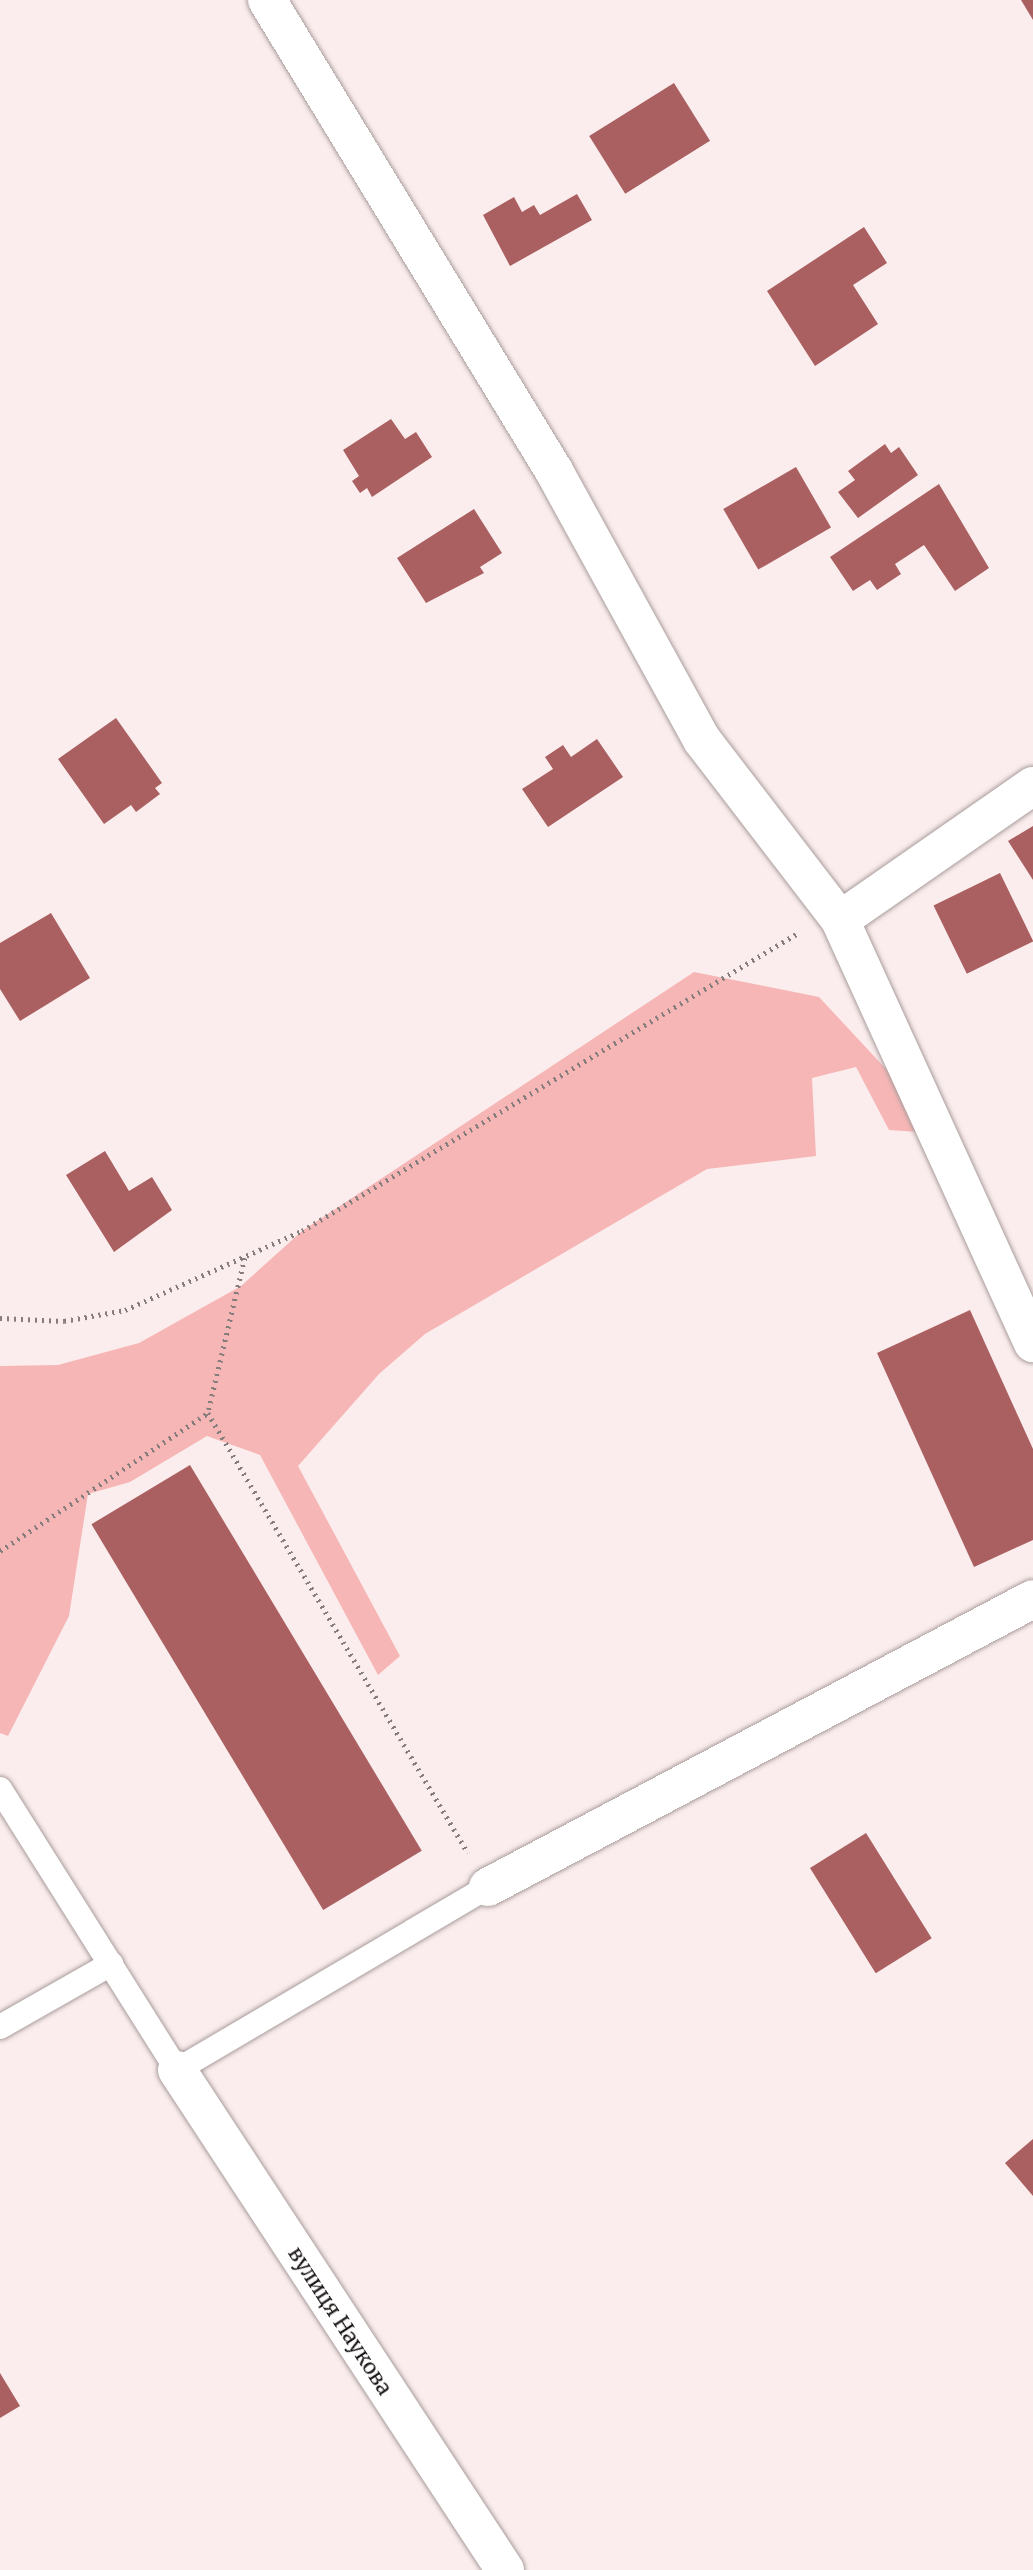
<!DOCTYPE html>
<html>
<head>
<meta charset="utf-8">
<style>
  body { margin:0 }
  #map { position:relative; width:1033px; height:2570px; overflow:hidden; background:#fbeded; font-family:Merriweather,serif }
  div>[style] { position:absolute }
  .green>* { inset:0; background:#f7b6b6 }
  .building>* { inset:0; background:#aa5f61; transform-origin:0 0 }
  .path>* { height:4.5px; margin-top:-2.25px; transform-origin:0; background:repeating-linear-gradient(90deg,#857c7c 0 2px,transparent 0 7px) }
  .roads { filter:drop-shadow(0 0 2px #a99d9c) drop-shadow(0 0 2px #a99d9c) }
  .service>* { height:24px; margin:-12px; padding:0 12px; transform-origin:12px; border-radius:12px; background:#fff }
  .minor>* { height:38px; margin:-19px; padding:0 19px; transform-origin:19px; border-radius:19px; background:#fff }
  span { translate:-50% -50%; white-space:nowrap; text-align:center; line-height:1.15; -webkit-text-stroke:5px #fefefe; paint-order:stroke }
  .street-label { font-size:21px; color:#171212 }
</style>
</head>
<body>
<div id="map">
  <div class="green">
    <i style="clip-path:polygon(694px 972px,819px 997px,899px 1083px,918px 1132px,889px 1130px,856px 1067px,812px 1078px,816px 1156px,707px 1169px,425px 1334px,379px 1374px,298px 1466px,400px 1656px,378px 1675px,260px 1455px,207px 1436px,130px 1482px,88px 1494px,69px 1616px,8px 1736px,0 1733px,0 1366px,58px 1365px,139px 1343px,241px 1286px,302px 1231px)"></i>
  </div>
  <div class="building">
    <i style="clip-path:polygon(1021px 0,1033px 0,1033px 20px)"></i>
    <i style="left:674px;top:83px;width:68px;height:100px;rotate:58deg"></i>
    <i style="clip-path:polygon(577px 194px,592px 220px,510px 266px,483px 215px,514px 197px,522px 212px,534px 205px,540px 215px)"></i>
    <i style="clip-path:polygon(864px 227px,887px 263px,853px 285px,878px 324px,815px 366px,767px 291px)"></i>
    <i style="clip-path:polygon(391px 419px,405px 439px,416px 432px,432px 457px,372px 497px,367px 488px,360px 493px,352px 481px,359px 476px,343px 450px)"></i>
    <i style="clip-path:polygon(885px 444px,891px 453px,899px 447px,918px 475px,858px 518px,838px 492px,855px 480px,848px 471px)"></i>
    <i style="left:796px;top:467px;width:70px;height:84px;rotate:60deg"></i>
    <i style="clip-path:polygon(939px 484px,989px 568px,955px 591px,924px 545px,895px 564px,901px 574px,877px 590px,870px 580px,853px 591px,830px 557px)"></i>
    <i style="clip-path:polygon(474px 509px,502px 553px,480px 567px,484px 573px,426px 603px,397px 558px)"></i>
    <i style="clip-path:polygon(116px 718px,162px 783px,155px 788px,160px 794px,136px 812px,131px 805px,104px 824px,58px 759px)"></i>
    <i style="clip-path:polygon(597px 739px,623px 777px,548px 827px,522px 789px,553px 769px,545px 757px,563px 745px,571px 757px)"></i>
    <i style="clip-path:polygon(1033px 826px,1033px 880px,1008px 841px)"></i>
    <i style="left:1000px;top:873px;width:76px;height:74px;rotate:64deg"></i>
    <i style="clip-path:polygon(51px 913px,90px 978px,20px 1021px,0 989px,0 943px)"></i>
    <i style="clip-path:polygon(105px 1151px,129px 1191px,152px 1177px,172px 1210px,114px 1252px,66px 1175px)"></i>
    <i style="clip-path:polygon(970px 1310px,1033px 1449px,1033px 1540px,974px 1567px,877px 1353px)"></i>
    <i style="left:190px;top:1465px;width:450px;height:115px;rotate:59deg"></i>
    <i style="left:866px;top:1833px;width:124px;height:66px;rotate:58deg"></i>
    <i style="clip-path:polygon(1033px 2139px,1033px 2196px,1005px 2163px)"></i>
    <i style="clip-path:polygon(0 2373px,20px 2406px,0 2418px)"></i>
  </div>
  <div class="path">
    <i style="left:245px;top:1258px;width:159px;rotate:103.4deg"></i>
    <i style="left:208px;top:1413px;width:511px;rotate:59.42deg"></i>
    <i style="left:0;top:1318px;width:64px;rotate:2.7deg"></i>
    <i style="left:64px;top:1321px;width:62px;rotate:-10.2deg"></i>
    <i style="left:125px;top:1310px;width:194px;rotate:-24.1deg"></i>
    <i style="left:302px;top:1231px;width:579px;rotate:-31deg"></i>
    <i style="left:0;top:1551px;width:250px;rotate:-33.6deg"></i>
  </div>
  <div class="roads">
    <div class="service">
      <i style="left:0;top:1789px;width:332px;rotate:57.8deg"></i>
      <i style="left:177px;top:2070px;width:361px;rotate:-30.5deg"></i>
      <i style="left:0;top:2027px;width:128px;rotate:-29.6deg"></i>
    </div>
    <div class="minor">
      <i style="left:267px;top:0;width:552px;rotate:58.64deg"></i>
      <i style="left:554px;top:471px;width:307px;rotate:61.2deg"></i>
      <i style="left:702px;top:740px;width:227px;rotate:52.5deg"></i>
      <i style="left:840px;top:920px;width:465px;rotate:65.5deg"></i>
      <i style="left:840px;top:920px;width:235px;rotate:-34.8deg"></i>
      <i style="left:488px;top:1887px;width:616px;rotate:-27.85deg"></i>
      <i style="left:177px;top:2070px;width:598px;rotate:56.74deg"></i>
    </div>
  </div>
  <div class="street-label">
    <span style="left:340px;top:2321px;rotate:57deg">вулиця Наукова</span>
  </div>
</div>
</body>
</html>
